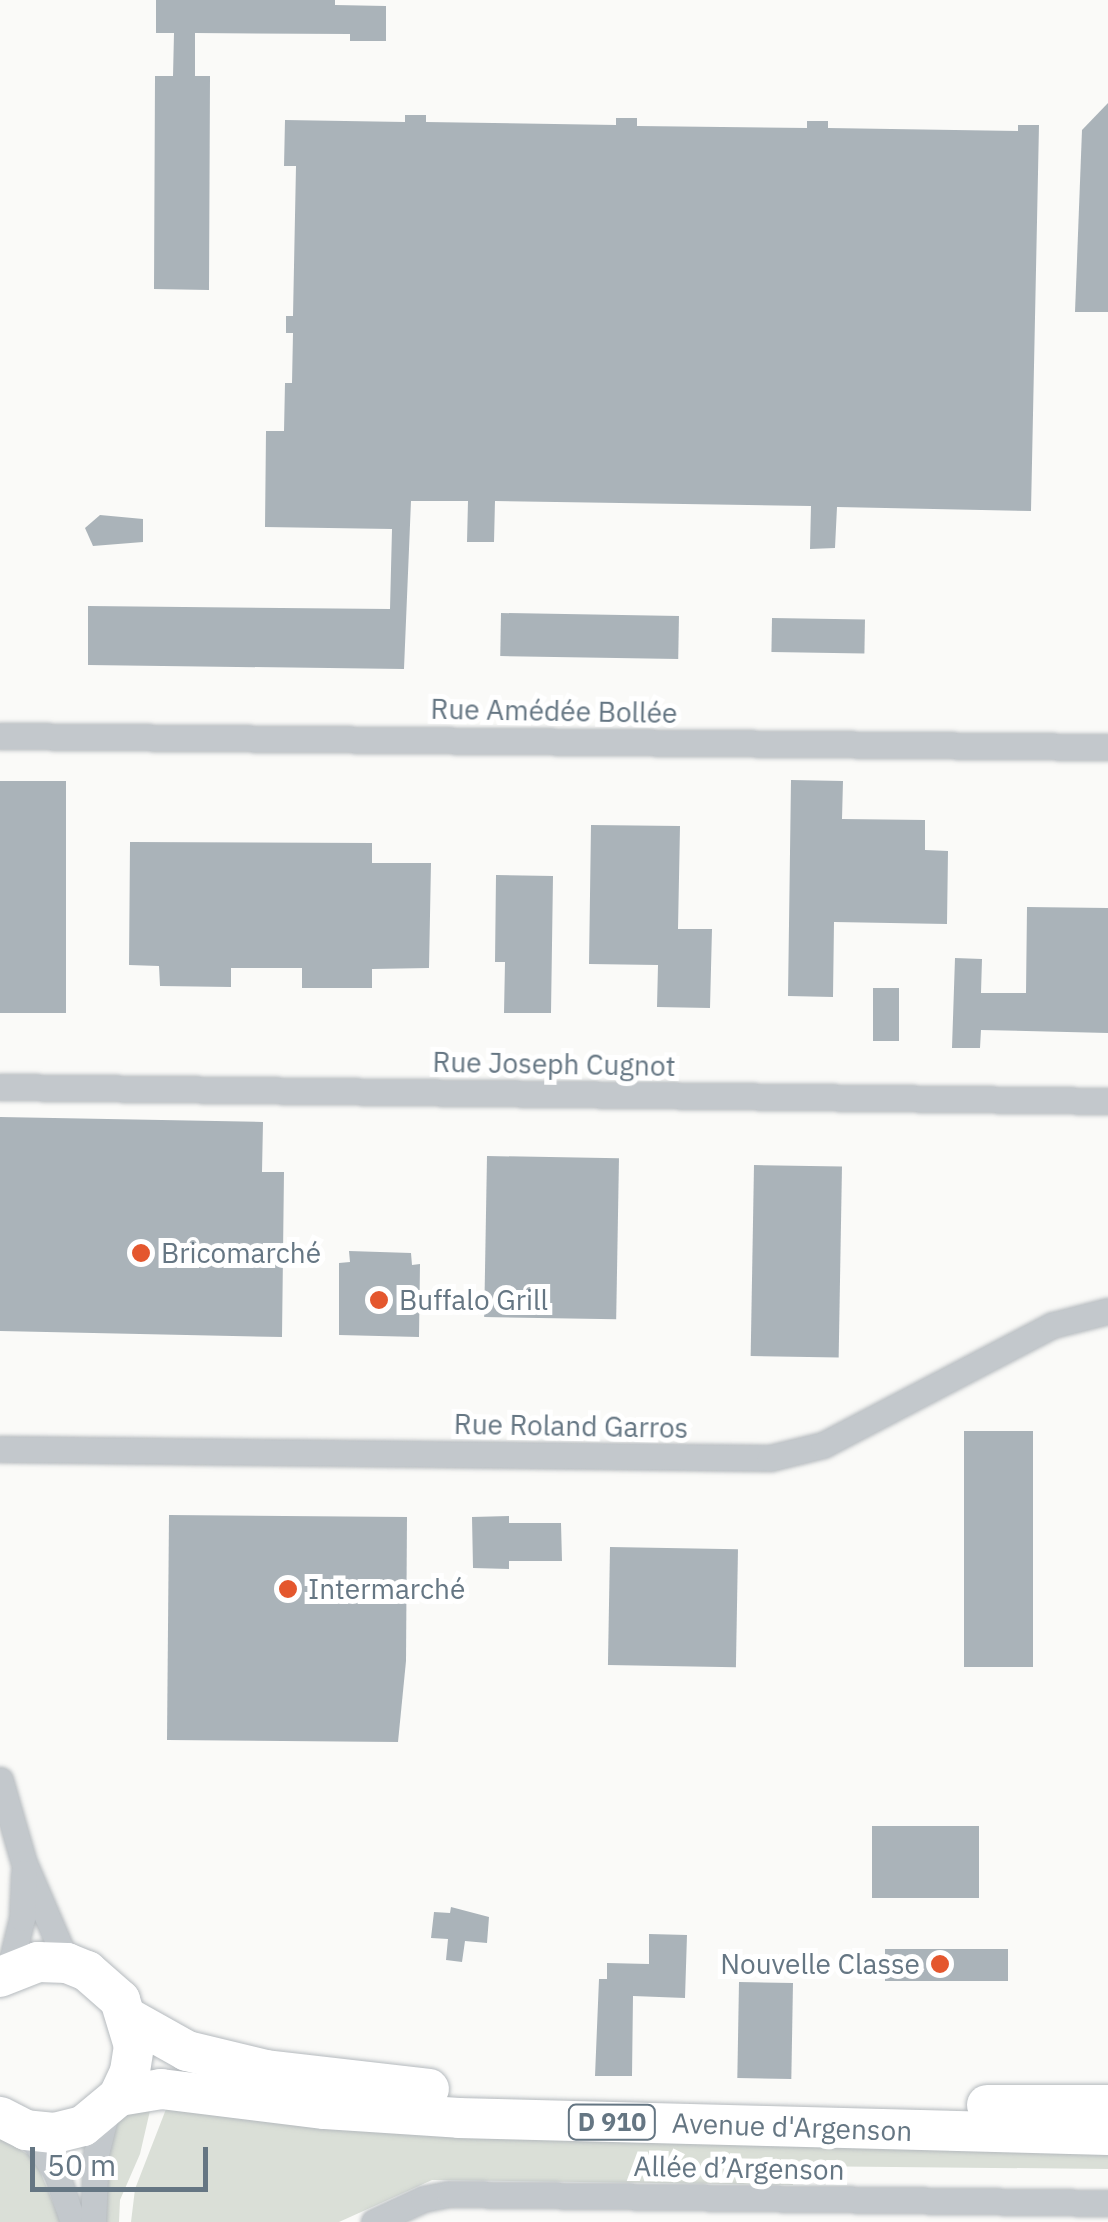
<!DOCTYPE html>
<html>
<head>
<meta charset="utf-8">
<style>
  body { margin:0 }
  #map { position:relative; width:1108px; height:2222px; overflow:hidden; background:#fafaf8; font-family:"IBM Plex Sans",sans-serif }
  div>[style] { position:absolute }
  .green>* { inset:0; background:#dadfd7 }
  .building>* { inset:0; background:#aab3b9; transform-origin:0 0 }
  .roads { filter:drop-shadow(0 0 2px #b5babe) drop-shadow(0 0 2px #b5babe) }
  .street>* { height:25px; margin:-12.5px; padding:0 12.5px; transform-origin:12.5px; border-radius:12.5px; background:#c3c8cc }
  .primary>* { height:40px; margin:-20px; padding:0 20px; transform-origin:20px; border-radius:20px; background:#fff }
  .dots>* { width:28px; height:28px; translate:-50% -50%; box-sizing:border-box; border:5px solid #fff; border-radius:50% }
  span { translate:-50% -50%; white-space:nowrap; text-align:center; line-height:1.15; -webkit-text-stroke:10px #fff; paint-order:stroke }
  .shield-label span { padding:2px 8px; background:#fff; border:2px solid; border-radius:8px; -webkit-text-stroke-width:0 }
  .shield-label { font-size:25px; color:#657683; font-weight:700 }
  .street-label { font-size:28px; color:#657683 }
  .poi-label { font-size:28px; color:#657683 }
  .left { translate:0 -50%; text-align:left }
  .right { translate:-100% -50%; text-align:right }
  .scale { position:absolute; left:30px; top:2147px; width:178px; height:45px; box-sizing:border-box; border:5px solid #657683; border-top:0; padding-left:12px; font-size:30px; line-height:35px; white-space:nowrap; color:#657683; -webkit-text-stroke:8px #fff; paint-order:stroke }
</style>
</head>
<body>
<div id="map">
  <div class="green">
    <i style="clip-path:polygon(152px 2102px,140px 2154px,120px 2200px,119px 2222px,102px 2222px,110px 2130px,119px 2119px)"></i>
    <i style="clip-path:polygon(168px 2104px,1108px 2147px,1108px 2169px,794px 2166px,793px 2185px,432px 2180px,339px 2222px,131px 2222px,135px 2189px)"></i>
    <i style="clip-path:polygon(0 2137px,35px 2159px,61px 2222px,0 2222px)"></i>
  </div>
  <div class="building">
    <i style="clip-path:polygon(156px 0,335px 0,335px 5px,386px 6px,386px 41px,350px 41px,350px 34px,195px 33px,195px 76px,210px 76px,209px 290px,154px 289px,155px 76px,173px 76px,174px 33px,156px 33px)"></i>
    <i style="clip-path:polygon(1108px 103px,1108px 312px,1075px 312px,1082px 130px)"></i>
    <i style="clip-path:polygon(405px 115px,426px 115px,426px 122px,616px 125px,616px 118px,637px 118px,637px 126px,807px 128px,807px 121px,828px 121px,828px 128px,1018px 131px,1018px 125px,1039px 125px,1031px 511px,837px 507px,835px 548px,810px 549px,811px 506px,495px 501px,494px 542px,467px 542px,468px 501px,411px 501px,404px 669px,88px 665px,88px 606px,390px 609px,392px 529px,265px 527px,266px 431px,284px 431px,285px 383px,292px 383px,293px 333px,286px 333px,286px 316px,293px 316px,296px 166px,284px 166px,285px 120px,405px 122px)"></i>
    <i style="clip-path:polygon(100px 515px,143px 519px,143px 542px,93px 546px,85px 528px)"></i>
    <i style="left:501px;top:613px;width:178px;height:43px;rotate:1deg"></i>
    <i style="left:772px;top:618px;width:93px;height:34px;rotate:1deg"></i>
    <i style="clip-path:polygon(791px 780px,843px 781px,842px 819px,925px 820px,925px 850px,948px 851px,947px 924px,834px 922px,833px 997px,788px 996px)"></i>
    <i style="left:0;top:781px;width:66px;height:232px"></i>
    <i style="clip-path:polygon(591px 825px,680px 826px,678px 929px,712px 929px,710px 1008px,657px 1007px,658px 965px,589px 964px)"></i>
    <i style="clip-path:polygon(130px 842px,372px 843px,372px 863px,431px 863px,429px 968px,372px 969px,372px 988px,302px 988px,302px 968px,231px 968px,231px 987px,160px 986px,159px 966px,129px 965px)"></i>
    <i style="clip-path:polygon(496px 875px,553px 876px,551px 1013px,504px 1013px,505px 962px,495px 962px)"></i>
    <i style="clip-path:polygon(1027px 907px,1108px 908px,1108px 1033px,981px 1030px,980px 1048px,952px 1048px,955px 958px,982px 959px,981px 993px,1026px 993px)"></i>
    <i style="left:873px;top:988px;width:26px;height:53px"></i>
    <i style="clip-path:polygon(0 1117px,263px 1122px,262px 1172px,284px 1172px,282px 1337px,0 1331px)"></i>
    <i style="left:487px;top:1156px;width:132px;height:161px;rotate:1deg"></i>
    <i style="left:754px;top:1165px;width:88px;height:191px;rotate:1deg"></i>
    <i style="clip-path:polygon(349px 1251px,411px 1253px,412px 1265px,420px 1264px,419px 1337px,339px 1335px,339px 1263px,350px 1262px)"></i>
    <i style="left:964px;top:1431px;width:69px;height:236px"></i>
    <i style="clip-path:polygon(169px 1515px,407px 1517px,406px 1661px,398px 1742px,167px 1740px)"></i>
    <i style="clip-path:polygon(509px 1516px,509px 1523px,561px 1523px,562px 1561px,509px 1561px,509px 1569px,473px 1568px,472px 1517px)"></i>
    <i style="left:610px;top:1547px;width:128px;height:118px;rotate:1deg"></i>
    <i style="left:872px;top:1826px;width:107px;height:72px"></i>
    <i style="clip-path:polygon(451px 1907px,489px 1917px,487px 1943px,465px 1941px,462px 1962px,446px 1960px,448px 1939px,431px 1938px,434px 1912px,450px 1913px)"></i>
    <i style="clip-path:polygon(649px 1934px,687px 1935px,685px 1998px,633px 1996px,632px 2076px,595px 2076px,599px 1979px,607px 1979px,607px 1963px,649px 1964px)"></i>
    <i style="left:885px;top:1949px;width:123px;height:32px"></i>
    <i style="left:739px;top:1982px;width:54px;height:96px;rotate:1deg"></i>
  </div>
  <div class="roads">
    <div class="street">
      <i style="left:0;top:736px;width:1108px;rotate:0.57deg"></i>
      <i style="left:0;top:1087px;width:1108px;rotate:0.72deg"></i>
      <i style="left:0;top:1449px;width:770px;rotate:0.67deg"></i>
      <i style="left:770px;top:1458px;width:55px;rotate:-13.8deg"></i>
      <i style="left:823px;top:1445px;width:259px;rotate:-27.6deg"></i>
      <i style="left:1053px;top:1325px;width:57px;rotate:-14.3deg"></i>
      <i style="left:0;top:1780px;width:86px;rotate:73.9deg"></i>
      <i style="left:24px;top:1863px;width:109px;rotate:66.7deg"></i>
      <i style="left:9px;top:1971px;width:55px;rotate:-76.2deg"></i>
      <i style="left:22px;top:1918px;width:45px;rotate:-87.5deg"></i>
      <i style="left:26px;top:2130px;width:52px;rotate:54.5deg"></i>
      <i style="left:56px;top:2172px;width:53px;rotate:71.2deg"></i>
      <i style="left:93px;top:2222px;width:68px;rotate:-87.5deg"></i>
      <i style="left:96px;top:2154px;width:45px;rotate:-76deg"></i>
      <i style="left:374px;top:2222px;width:54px;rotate:-25.1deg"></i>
      <i style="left:423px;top:2199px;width:26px;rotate:-11deg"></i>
      <i style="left:449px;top:2194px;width:659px;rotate:0.78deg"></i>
    </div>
    <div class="primary">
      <i style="left:0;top:1977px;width:41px;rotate:-21.5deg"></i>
      <i style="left:38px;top:1962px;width:29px;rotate:2deg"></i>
      <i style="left:67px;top:1963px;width:22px;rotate:22deg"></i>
      <i style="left:87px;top:1971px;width:44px;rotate:41.3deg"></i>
      <i style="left:120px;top:2000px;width:48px;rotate:73.1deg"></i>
      <i style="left:134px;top:2046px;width:26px;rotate:99deg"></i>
      <i style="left:130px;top:2072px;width:26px;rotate:115deg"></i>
      <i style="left:119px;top:2096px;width:47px;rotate:140.2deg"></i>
      <i style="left:83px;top:2126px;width:30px;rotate:166deg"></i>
      <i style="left:54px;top:2133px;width:28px;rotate:-174deg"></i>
      <i style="left:26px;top:2130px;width:29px;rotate:-153deg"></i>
      <i style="left:130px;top:2019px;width:65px;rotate:29.3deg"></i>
      <i style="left:187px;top:2051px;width:81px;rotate:13.5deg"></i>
      <i style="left:266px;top:2070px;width:164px;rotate:6.6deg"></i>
      <i style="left:119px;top:2096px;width:43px;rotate:-9.5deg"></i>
      <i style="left:161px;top:2089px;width:165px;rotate:7deg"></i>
      <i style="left:325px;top:2109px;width:134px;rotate:3.8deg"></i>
      <i style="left:459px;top:2118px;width:649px;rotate:1.5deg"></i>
      <i style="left:987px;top:2105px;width:121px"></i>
    </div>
  </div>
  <div class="dots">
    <i style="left:141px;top:1253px;background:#e4572e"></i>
    <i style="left:379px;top:1300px;background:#e4572e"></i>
    <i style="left:288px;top:1589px;background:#e4572e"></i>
    <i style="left:940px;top:1964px;background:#e4572e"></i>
  </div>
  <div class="shield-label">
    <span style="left:612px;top:2122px">D 910</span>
  </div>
  <div class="street-label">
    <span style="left:554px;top:711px;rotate:1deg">Rue Amédée Bollée</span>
    <span style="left:554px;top:1064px;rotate:1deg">Rue Joseph Cugnot</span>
    <span style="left:571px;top:1426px;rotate:1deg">Rue Roland Garros</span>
    <span style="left:792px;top:2127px;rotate:2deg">Avenue d'Argenson</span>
    <span style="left:739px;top:2168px;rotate:1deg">Allée d’Argenson</span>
  </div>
  <div class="poi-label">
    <span class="left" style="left:161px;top:1253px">Bricomarché</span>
    <span class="left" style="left:399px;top:1300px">Buffalo Grill</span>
    <span class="left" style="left:308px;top:1589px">Intermarché</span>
    <span class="right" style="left:920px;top:1964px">Nouvelle Classe</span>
  </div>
  <div class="scale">50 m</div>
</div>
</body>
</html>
